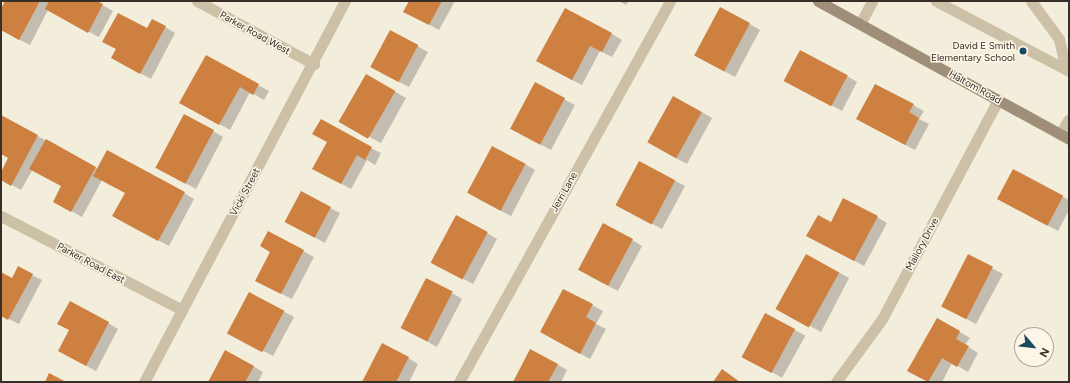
<!DOCTYPE html>
<html>
<head>
<meta charset="utf-8">
<style>
  body { margin:0 }
  #map { position:relative; width:1070px; height:383px; overflow:hidden; background:#f3eddc; font-family:Figtree,sans-serif }
  div>[style] { position:absolute }
  .shadow>* { inset:0; background:#0003; transform-origin:0 0 }
  .building>* { inset:0; background:#cd8040; transform-origin:0 0 }
  .service>* { height:11px; margin:-5.5px; padding:0 5.5px; transform-origin:5.5px; border-radius:5.5px; background:#ccc0a7 }
  .minor>* { height:11px; margin:-5.5px; padding:0 5.5px; transform-origin:5.5px; border-radius:5.5px; background:#ccc0a7 }
  .secondary>* { height:11px; margin:-5.5px; padding:0 5.5px; transform-origin:5.5px; border-radius:5.5px; background:#a08f78 }
  .dots>* { width:11px; height:11px; translate:-50% -50%; box-sizing:border-box; border:2px solid #fbf6e8; border-radius:50% }
  span { translate:-50% -50%; white-space:nowrap; text-align:center; line-height:1.15; -webkit-text-stroke:3px #fbf6e8; paint-order:stroke }
  .street-label { font-size:10px; color:#383028 }
  .poi-label { font-size:10px; color:#383028 }
  .right { translate:-100% -50%; text-align:right }
  .frame { position:absolute; inset:0; border:2px solid #383028; pointer-events:none }
  .north { position:absolute; left:1014px; top:327px; width:40px; height:40px; box-sizing:border-box; background:#fbf6e8; border:1px solid #ada79b; border-radius:50%; rotate:118deg; font-size:11px; font-weight:700; line-height:16px; text-align:center; color:#383028 }
  .north::after { content:''; display:block; margin:auto; width:14px; height:18px; background:#1b4a5c; clip-path:polygon(50% 0,100% 100%,50% 72%,0 100%) }
</style>
</head>
<body>
<div id="map">
  <div class="shadow">
    <i style="clip-path:polygon(7px 1px,95px 1px,113px 11px,99px 37px,48px 10px,30px 45px,1px 30px,1px 11px)"></i>
    <i style="clip-path:polygon(410px 1px,455px 1px,439px 30px,415px 17px)"></i>
    <i style="clip-path:polygon(619px 1px,629px 1px,626px 5px)"></i>
    <i style="clip-path:polygon(750px 24px,760px 30px,735px 77px,706px 61px)"></i>
    <i style="clip-path:polygon(165px 27px,175px 33px,151px 79px,123px 64px,117px 49px,148px 30px)"></i>
    <i style="clip-path:polygon(390px 31px,428px 52px,409px 87px,381px 73px)"></i>
    <i style="clip-path:polygon(612px 34px,622px 40px,612px 57px,600px 51px,582px 85px,547px 67px)"></i>
    <i style="clip-path:polygon(206px 56px,269px 91px,264px 100px,250px 92px,230px 130px,191px 108px)"></i>
    <i style="clip-path:polygon(366px 75px,406px 98px,381px 143px,351px 127px)"></i>
    <i style="clip-path:polygon(847px 76px,857px 82px,842px 111px,795px 86px)"></i>
    <i style="clip-path:polygon(535px 84px,575px 105px,551px 150px,521px 134px)"></i>
    <i style="clip-path:polygon(876px 85px,924px 111px,919px 119px,929px 124px,915px 150px,868px 125px)"></i>
    <i style="clip-path:polygon(702px 112px,712px 118px,687px 164px,659px 149px)"></i>
    <i style="clip-path:polygon(1px 116px,98px 169px,184px 193px,194px 199px,169px 246px,123px 222px,126px 193px,102px 180px,82px 217px,54px 201px,62px 186px,33px 169px,21px 190px,1px 179px,1px 174px,10px 158px,1px 153px)"></i>
    <i style="clip-path:polygon(213px 131px,223px 137px,196px 189px,167px 173px)"></i>
    <i style="clip-path:polygon(371px 148px,381px 153px,375px 165px,367px 160px,351px 189px,313px 168px)"></i>
    <i style="clip-path:polygon(640px 162px,685px 186px,662px 229px,627px 210px)"></i>
    <i style="clip-path:polygon(525px 164px,535px 170px,511px 216px,478px 199px)"></i>
    <i style="clip-path:polygon(1014px 171px,1069px 200px,1069px 210px,1058px 231px,1009px 205px)"></i>
    <i style="clip-path:polygon(330px 208px,340px 213px,325px 243px,296px 227px)"></i>
    <i style="clip-path:polygon(877px 217px,887px 223px,864px 266px,818px 241px)"></i>
    <i style="clip-path:polygon(268px 232px,314px 257px,292px 299px,266px 286px,271px 252px)"></i>
    <i style="clip-path:polygon(487px 233px,497px 239px,473px 284px,442px 268px)"></i>
    <i style="clip-path:polygon(632px 240px,642px 246px,618px 291px,589px 276px)"></i>
    <i style="clip-path:polygon(806px 255px,849px 278px,821px 332px,788px 314px)"></i>
    <i style="clip-path:polygon(969px 256px,1003px 274px,976px 324px,952px 311px)"></i>
    <i style="clip-path:polygon(1px 273px,12px 279px,32px 275px,42px 280px,19px 324px,1px 315px)"></i>
    <i style="clip-path:polygon(564px 290px,603px 311px,596px 324px,606px 329px,590px 359px,551px 338px)"></i>
    <i style="clip-path:polygon(249px 293px,294px 317px,273px 356px,239px 338px)"></i>
    <i style="clip-path:polygon(452px 293px,462px 299px,437px 347px,412px 333px)"></i>
    <i style="left:766px;top:314px;width:45px;height:48px;rotate:29deg"></i>
    <i style="clip-path:polygon(937px 319px,970px 338px,965px 345px,978px 353px,968px 372px,952px 363px,942px 382px,929px 382px,909px 370px)"></i>
    <i style="clip-path:polygon(108px 323px,118px 329px,96px 371px,70px 357px)"></i>
    <i style="clip-path:polygon(408px 358px,418px 364px,409px 382px,363px 382px)"></i>
    <i style="clip-path:polygon(557px 364px,567px 370px,561px 382px,514px 382px)"></i>
    <i style="clip-path:polygon(253px 366px,263px 372px,258px 382px,209px 382px)"></i>
  </div>
  <div class="building">
    <i style="clip-path:polygon(5px 1px,40px 1px,19px 40px,1px 30px,1px 9px)"></i>
    <i style="clip-path:polygon(49px 1px,97px 1px,103px 4px,88px 33px,45px 9px)"></i>
    <i style="clip-path:polygon(409px 1px,442px 1px,429px 25px,403px 12px)"></i>
    <i style="left:720px;top:7px;width:34px;height:55px;rotate:28deg"></i>
    <i style="clip-path:polygon(565px 8px,612px 33px,602px 52px,590px 46px,572px 80px,536px 61px)"></i>
    <i style="clip-path:polygon(118px 13px,147px 28px,152px 19px,166px 26px,140px 74px,111px 58px,116px 49px,102px 42px)"></i>
    <i style="left:390px;top:30px;width:32px;height:42px;rotate:28deg"></i>
    <i style="left:800px;top:50px;width:54px;height:35px;rotate:28deg"></i>
    <i style="clip-path:polygon(206px 55px,259px 84px,253px 95px,240px 87px,219px 125px,179px 103px)"></i>
    <i style="left:366px;top:74px;width:34px;height:55px;rotate:30deg"></i>
    <i style="left:535px;top:82px;width:34px;height:53px;rotate:28deg"></i>
    <i style="clip-path:polygon(875px 84px,914px 104px,909px 112px,919px 118px,905px 145px,856px 119px)"></i>
    <i style="left:673px;top:96px;width:33px;height:53px;rotate:29deg"></i>
    <i style="left:184px;top:114px;width:34px;height:61px;rotate:28deg"></i>
    <i style="clip-path:polygon(1px 115px,38px 135px,11px 186px,1px 180px,1px 172px,8px 158px,1px 154px)"></i>
    <i style="clip-path:polygon(321px 119px,372px 147px,365px 160px,357px 155px,341px 184px,312px 169px,327px 142px,312px 134px)"></i>
    <i style="clip-path:polygon(46px 139px,96px 167px,71px 212px,53px 202px,61px 186px,29px 169px)"></i>
    <i style="left:492px;top:146px;width:38px;height:53px;rotate:28deg"></i>
    <i style="clip-path:polygon(107px 150px,185px 192px,158px 241px,112px 216px,125px 193px,93px 176px)"></i>
    <i style="left:639px;top:161px;width:41px;height:50px;rotate:28deg"></i>
    <i style="left:1013px;top:169px;width:57px;height:34px;rotate:28deg"></i>
    <i style="left:301px;top:191px;width:34px;height:35px;rotate:28deg"></i>
    <i style="clip-path:polygon(843px 198px,878px 216px,854px 261px,806px 236px,818px 215px,831px 222px)"></i>
    <i style="left:456px;top:215px;width:36px;height:54px;rotate:28deg"></i>
    <i style="left:603px;top:223px;width:34px;height:53px;rotate:28deg"></i>
    <i style="clip-path:polygon(268px 231px,304px 250px,281px 294px,255px 281px,270px 252px,260px 246px)"></i>
    <i style="left:806px;top:254px;width:38px;height:63px;rotate:29deg"></i>
    <i style="left:968px;top:254px;width:28px;height:59px;rotate:27deg"></i>
    <i style="clip-path:polygon(18px 266px,33px 274px,8px 320px,1px 316px,1px 272px,12px 278px)"></i>
    <i style="left:426px;top:278px;width:30px;height:56px;rotate:27deg"></i>
    <i style="clip-path:polygon(563px 289px,593px 304px,586px 317px,596px 323px,580px 354px,540px 332px)"></i>
    <i style="left:249px;top:292px;width:40px;height:47px;rotate:28deg"></i>
    <i style="clip-path:polygon(70px 301px,109px 322px,86px 366px,58px 351px,69px 330px,57px 324px)"></i>
    <i style="left:765px;top:313px;width:34px;height:50px;rotate:28deg"></i>
    <i style="clip-path:polygon(937px 318px,960px 331px,956px 339px,969px 346px,957px 367px,942px 358px,928px 382px,907px 371px)"></i>
    <i style="clip-path:polygon(382px 343px,409px 357px,396px 382px,362px 382px)"></i>
    <i style="clip-path:polygon(530px 349px,558px 364px,548px 382px,513px 382px)"></i>
    <i style="clip-path:polygon(225px 350px,254px 366px,245px 382px,208px 382px)"></i>
    <i style="clip-path:polygon(722px 369px,740px 382px,713px 382px)"></i>
    <i style="clip-path:polygon(49px 373px,66px 382px,45px 382px)"></i>
  </div>
  <div class="service">
    <i style="left:936px;top:1px;width:150px;rotate:27.8deg"></i>
    <i style="left:1031px;top:1px;width:47px;rotate:53.6deg"></i>
    <i style="left:1059px;top:39px;width:31px;rotate:77deg"></i>
    <i style="left:860px;top:24px;width:26px;rotate:-62deg"></i>
    <i style="left:1060px;top:134px;width:17px;rotate:-59deg"></i>
  </div>
  <div class="minor">
    <i style="left:197px;top:1px;width:133px;rotate:28.3deg"></i>
    <i style="left:1px;top:216px;width:204px;rotate:27.4deg"></i>
    <i style="left:144px;top:382px;width:431px;rotate:-62.2deg"></i>
    <i style="left:459px;top:382px;width:436px;rotate:-61deg"></i>
    <i style="left:836px;top:382px;width:78px;rotate:-53.9deg"></i>
    <i style="left:882px;top:319px;width:248px;rotate:-62.1deg"></i>
  </div>
  <div class="secondary">
    <i style="left:818px;top:1px;width:286px;rotate:28.8deg"></i>
  </div>
  <div class="dots">
    <i style="left:1023px;top:51px;background:#1b4a5c"></i>
  </div>
  <div class="street-label">
    <span style="left:255px;top:33px;rotate:29deg">Parker Road West</span>
    <span style="left:975px;top:87px;rotate:29deg">Haltom Road</span>
    <span style="left:245px;top:192px;rotate:-62deg">Vicki Street</span>
    <span style="left:564px;top:192px;rotate:-61deg">Jerri Lane</span>
    <span style="left:922px;top:244px;rotate:-62deg">Mallory Drive</span>
    <span style="left:91px;top:263px;rotate:28deg">Parker Road East</span>
  </div>
  <div class="poi-label">
    <span class="right" style="left:1015px;top:51px">David E Smith<br>Elementary School</span>
  </div>
  <div class="frame"></div>
  <div class="north">N</div>
</div>
</body>
</html>
